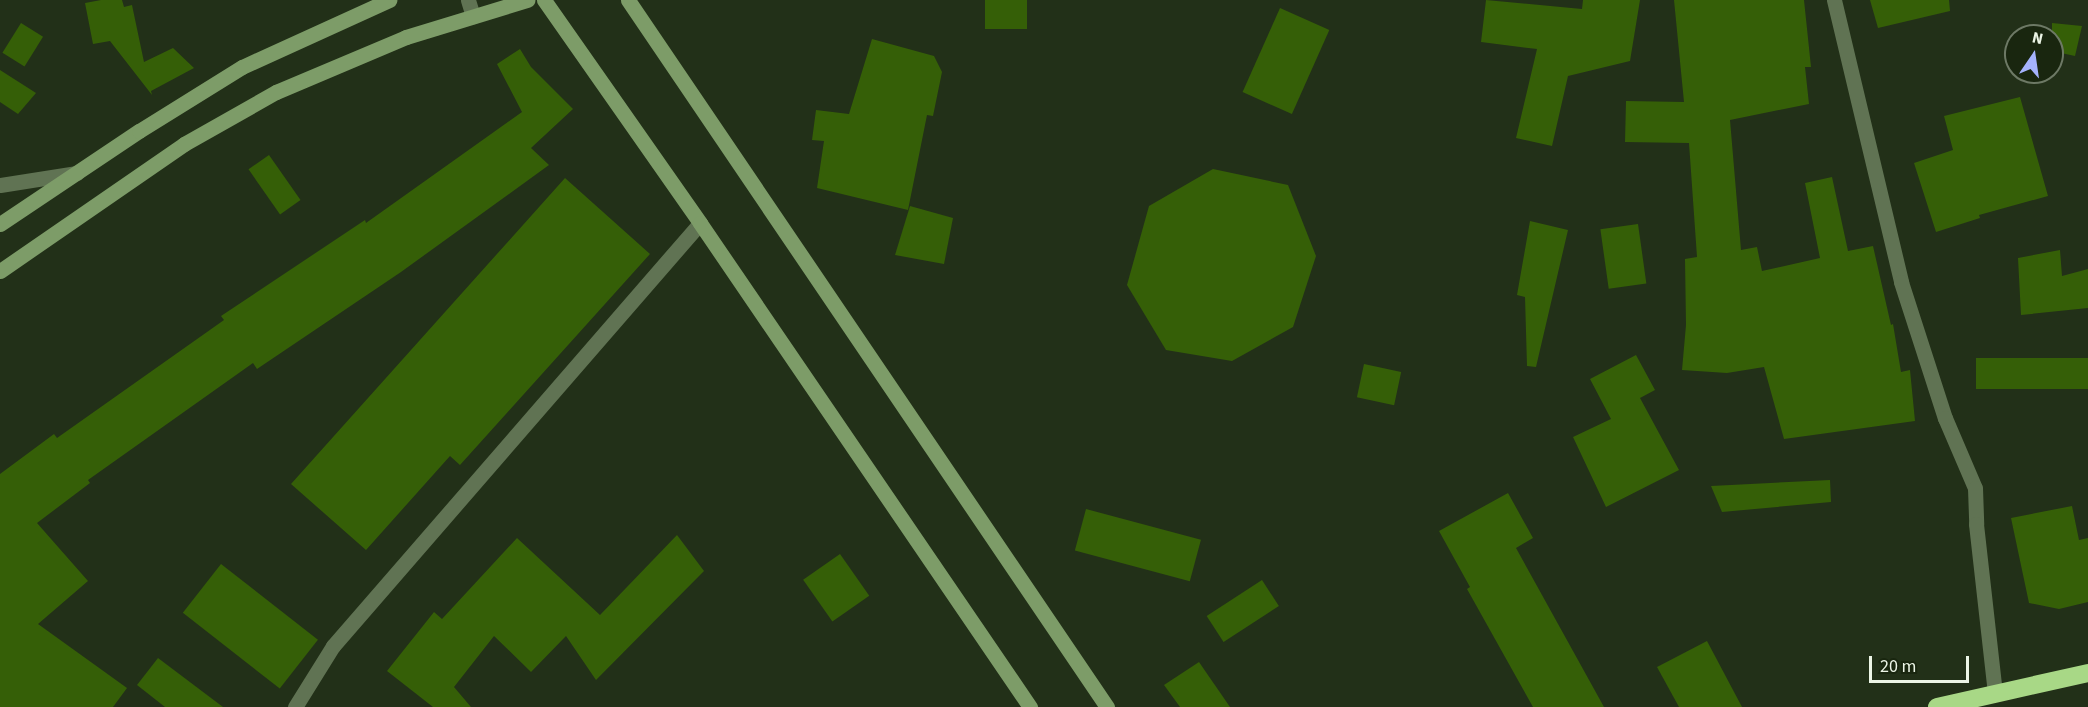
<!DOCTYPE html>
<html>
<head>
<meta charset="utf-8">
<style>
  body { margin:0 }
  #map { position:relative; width:2088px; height:707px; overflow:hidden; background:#223018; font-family:"Source Sans 3",sans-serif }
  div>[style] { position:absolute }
  .building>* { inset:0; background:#355f07; transform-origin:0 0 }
  .street>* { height:15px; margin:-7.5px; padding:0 7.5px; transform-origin:7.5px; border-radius:7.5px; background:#607353 }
  .secondary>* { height:15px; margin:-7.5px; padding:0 7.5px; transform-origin:7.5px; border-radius:7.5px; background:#7d9c68 }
  .highway>* { height:18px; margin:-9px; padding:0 9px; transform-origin:9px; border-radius:9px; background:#a8d886 }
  span { translate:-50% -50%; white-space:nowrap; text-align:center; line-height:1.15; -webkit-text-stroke:4.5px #19260f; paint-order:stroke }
  .north { position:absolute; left:2004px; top:24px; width:60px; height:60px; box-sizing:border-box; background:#19260f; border:2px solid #6d7965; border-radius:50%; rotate:13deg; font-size:16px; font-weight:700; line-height:24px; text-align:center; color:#ecf5e6 }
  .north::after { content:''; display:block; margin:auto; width:21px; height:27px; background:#a4b2fc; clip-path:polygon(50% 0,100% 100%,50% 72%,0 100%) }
  .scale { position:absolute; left:1869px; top:656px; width:100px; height:27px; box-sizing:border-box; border:3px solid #ecf5e6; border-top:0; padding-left:8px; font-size:18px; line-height:21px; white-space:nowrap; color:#ecf5e6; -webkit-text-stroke:4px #19260f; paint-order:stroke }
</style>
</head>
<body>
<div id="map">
  <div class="building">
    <i style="clip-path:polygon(101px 0,122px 0,124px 7px,132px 5px,144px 62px,173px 48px,194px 68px,151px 91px,152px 95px,110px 41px,93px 44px,85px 3px)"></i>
    <i style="left:985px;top:0;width:42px;height:29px"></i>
    <i style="clip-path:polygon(1486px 0,1582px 9px,1583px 0,1640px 0,1630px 61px,1568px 76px,1552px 146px,1516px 138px,1537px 49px,1481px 42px)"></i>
    <i style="clip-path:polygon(1674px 0,1804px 0,1811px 67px,1805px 67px,1809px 104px,1730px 120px,1741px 250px,1757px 247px,1762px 271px,1820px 258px,1805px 183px,1832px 177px,1848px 251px,1873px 246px,1891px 325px,1893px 324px,1901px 372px,1910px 370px,1915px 421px,1784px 439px,1764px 367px,1727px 373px,1682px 370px,1686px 325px,1685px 259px,1697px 257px,1689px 143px,1625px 142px,1626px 101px,1684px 102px)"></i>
    <i style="clip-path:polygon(1870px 0,1949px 0,1950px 11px,1878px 28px)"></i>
    <i style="left:1280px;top:8px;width:54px;height:92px;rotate:24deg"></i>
    <i style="left:21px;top:23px;width:26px;height:35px;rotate:32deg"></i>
    <i style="clip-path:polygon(2052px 23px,2082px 26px,2075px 56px,2052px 51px)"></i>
    <i style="clip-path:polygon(872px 39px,934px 56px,942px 72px,933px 116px,927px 115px,908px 210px,817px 188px,824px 141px,812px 140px,816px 110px,849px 114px)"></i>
    <i style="clip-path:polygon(520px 49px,531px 67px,573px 109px,531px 148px,549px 165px,401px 272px,257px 369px,253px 363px,88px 480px,90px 483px,37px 523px,88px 581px,38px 624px,127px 688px,113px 707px,0 707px,0 474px,54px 434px,57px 438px,224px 320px,221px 316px,365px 220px,366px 223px,522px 112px,497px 64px)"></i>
    <i style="clip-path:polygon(0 70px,36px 93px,18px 114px,0 102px)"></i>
    <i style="clip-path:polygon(2020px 97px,2048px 196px,1979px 215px,1980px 218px,1936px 232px,1914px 163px,1953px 150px,1944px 116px)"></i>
    <i style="left:269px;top:155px;width:55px;height:25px;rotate:55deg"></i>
    <i style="clip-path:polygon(1213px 169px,1288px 185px,1316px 256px,1293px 327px,1232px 361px,1166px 350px,1127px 285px,1149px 206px)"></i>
    <i style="clip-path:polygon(565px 178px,650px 254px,460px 465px,450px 456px,366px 550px,291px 484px)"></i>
    <i style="clip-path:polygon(910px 206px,953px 218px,944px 264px,895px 255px)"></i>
    <i style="clip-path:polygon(1530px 221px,1568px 230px,1536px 367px,1527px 366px,1525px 297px,1517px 295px)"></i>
    <i style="left:1638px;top:224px;width:60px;height:38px;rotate:82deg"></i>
    <i style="clip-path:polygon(2060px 250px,2062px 276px,2088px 269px,2088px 308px,2021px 315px,2018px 258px)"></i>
    <i style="clip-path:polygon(1636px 355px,1655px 390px,1640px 398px,1679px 470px,1606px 507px,1573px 437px,1611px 419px,1590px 379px)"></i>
    <i style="left:2088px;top:358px;width:31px;height:112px;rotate:90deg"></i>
    <i style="left:1364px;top:364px;width:38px;height:34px;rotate:12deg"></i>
    <i style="clip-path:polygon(1830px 480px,1831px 502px,1722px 512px,1711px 486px)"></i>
    <i style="clip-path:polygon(1508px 493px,1533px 538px,1516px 548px,1604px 707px,1533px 707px,1467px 589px,1470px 587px,1439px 531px)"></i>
    <i style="clip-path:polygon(2072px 506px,2079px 540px,2088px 538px,2088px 602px,2059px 609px,2029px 603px,2011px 518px)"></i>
    <i style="left:1086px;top:509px;width:119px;height:43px;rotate:15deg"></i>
    <i style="clip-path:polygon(677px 535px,704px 571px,596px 680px,566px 636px,531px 672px,494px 636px,454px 687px,471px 707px,433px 707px,387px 671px,434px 612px,442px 619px,517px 538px,600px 615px)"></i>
    <i style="left:840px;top:554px;width:51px;height:45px;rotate:55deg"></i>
    <i style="left:221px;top:564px;width:123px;height:62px;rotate:38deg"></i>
    <i style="left:1262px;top:580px;width:31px;height:66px;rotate:57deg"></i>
    <i style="clip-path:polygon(1707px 641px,1742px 707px,1679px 707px,1657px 667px)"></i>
    <i style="clip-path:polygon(158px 658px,223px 707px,165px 707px,137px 685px)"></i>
    <i style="clip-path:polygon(1199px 662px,1230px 707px,1180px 707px,1164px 685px)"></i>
  </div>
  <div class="street">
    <i style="left:468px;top:0;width:17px;rotate:73deg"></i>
    <i style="left:1834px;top:0;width:290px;rotate:76.6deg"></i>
    <i style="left:1901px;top:282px;width:143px;rotate:72.1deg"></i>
    <i style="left:1945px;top:418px;width:76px;rotate:66.8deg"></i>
    <i style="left:1975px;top:488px;width:36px;rotate:88deg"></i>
    <i style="left:1976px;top:524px;width:170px;rotate:83.6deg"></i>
    <i style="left:0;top:185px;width:78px;rotate:-8.9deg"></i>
    <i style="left:295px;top:707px;width:72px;rotate:-58.1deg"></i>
    <i style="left:333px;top:646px;width:560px;rotate:-49.05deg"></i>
  </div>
  <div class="secondary">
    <i style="left:544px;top:0;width:272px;rotate:55deg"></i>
    <i style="left:700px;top:223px;width:586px;rotate:55.71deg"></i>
    <i style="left:628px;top:0;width:854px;rotate:55.88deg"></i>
    <i style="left:0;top:224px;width:167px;rotate:-33.8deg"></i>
    <i style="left:139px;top:131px;width:121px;rotate:-31.9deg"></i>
    <i style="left:242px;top:67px;width:162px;rotate:-24.5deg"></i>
    <i style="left:0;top:271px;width:224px;rotate:-34.6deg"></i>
    <i style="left:184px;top:144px;width:106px;rotate:-29.5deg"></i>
    <i style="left:276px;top:92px;width:141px;rotate:-22.9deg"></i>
    <i style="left:406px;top:37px;width:127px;rotate:-17deg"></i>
  </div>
  <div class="highway">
    <i style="left:1937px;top:707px;width:155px;rotate:-12.7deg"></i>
  </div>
  <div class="north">N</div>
  <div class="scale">20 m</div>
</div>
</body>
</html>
